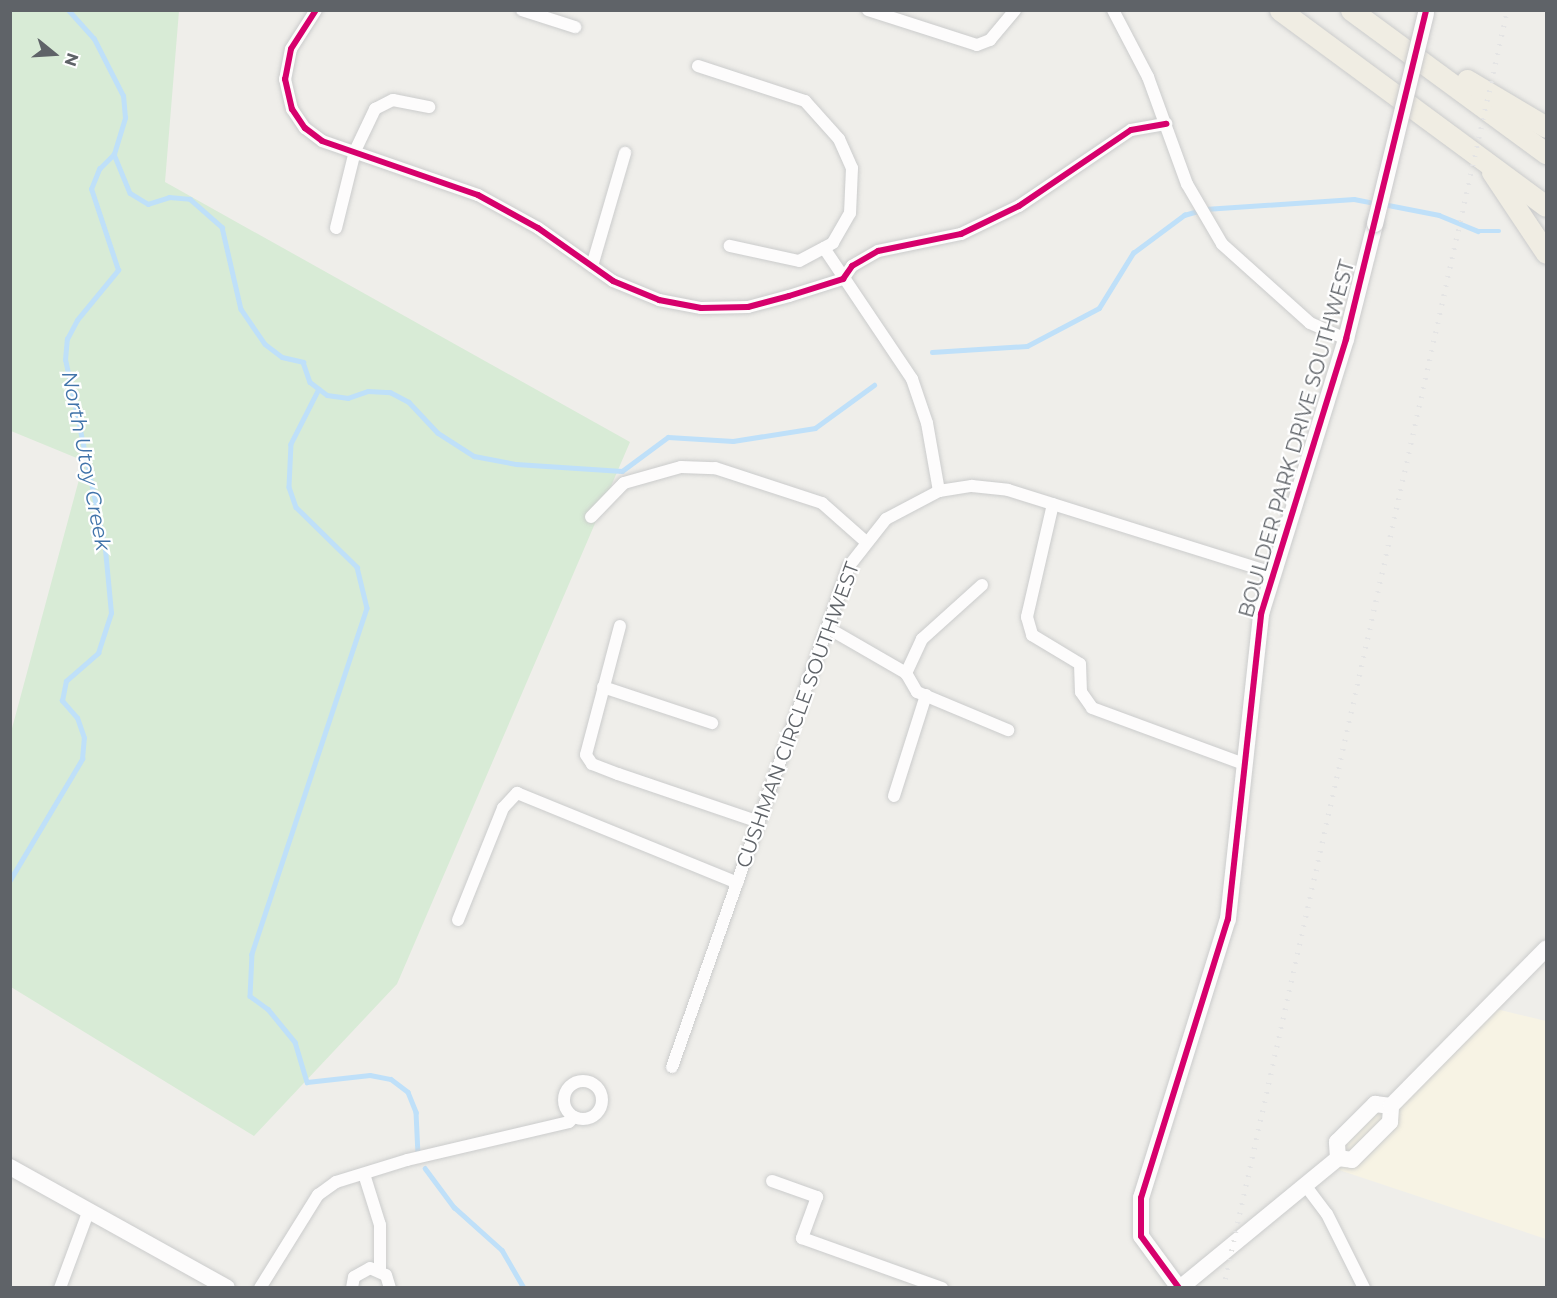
<!DOCTYPE html>
<html>
<head>
<meta charset="utf-8">
<style>
  body { margin:0 }
  #map { position:relative; width:1557px; height:1298px; overflow:hidden; background:#efeeea; font-family:Montserrat,sans-serif }
  div>[style] { position:absolute }
  .commercial>* { inset:0; background:#f7f3e4 }
  .green>* { inset:0; background:#d8ebd6 }
  .stream>* { height:4.5px; margin:-2.25px; padding:0 2.25px; transform-origin:2.25px; border-radius:2.25px; background:#bfe0f9 }
  .roads { filter:drop-shadow(0 0 2px #cbcccc) drop-shadow(0 0 2px #cbcccc) }
  .street>* { height:12px; margin:-6px; padding:0 6px; transform-origin:6px; border-radius:6px; background:#fdfcfc }
  .street>.ring { margin:-6px; padding:0; box-sizing:content-box; background:none; border:12px solid #fdfcfc; border-radius:50% }
  .secondary>* { height:16px; margin:-8px; padding:0 8px; transform-origin:8px; border-radius:8px; background:#fdfcfc }
  .highway>* { height:21px; margin:-10.5px; padding:0 10.5px; transform-origin:10.5px; border-radius:10.5px; background:#f0ede3 }
  .rail>* { height:4.5px; margin-top:-2.25px; transform-origin:0; background:repeating-linear-gradient(90deg,#e4e4e4 0 1.5px,transparent 0 9.5px) }
  .bridges { filter:drop-shadow(0 0 2px #cacacb) drop-shadow(0 0 2px #cacacb) }
  .secondary-bridge>* { height:16px; margin:-8px; padding:0 8px; transform-origin:8px; border-radius:8px; background:#fdfcfc }
  .cycleway>* { height:6px; margin:-3px; padding:0 3px; transform-origin:3px; border-radius:3px; background:#d6006c }
  span { translate:-50% -50%; white-space:nowrap; text-align:center; line-height:1.15; -webkit-text-stroke:4.5px #fff; paint-order:stroke }
  .street-label { font-size:20px; color:#5f6368 }
  .water-label { font-size:21px; color:#4174aa; font-style:italic }
  .frame { position:absolute; inset:0; border:12px solid #5f6368; pointer-events:none }
  .north { position:absolute; left:24px; top:24px; width:60px; height:60px; -webkit-text-stroke:4px #fff; paint-order:stroke; rotate:108deg; font-size:16px; font-weight:700; line-height:24px; text-align:center; color:#5f6368 }
  .north::after { content:''; display:block; margin:auto; width:21px; height:27px; background:#5f6368; clip-path:polygon(50% 0,100% 100%,50% 72%,0 100%) }
</style>
</head>
<body>
<div id="map">
  <div class="commercial">
    <i style="clip-path:polygon(1484px 1006px,1546px 1021px,1546px 1239px,1324px 1165px)"></i>
  </div>
  <div class="green">
    <i style="clip-path:polygon(10px 11px,179px 11px,165px 182px,630px 442px,397px 984px,254px 1136px,11px 987px,11px 732px,84px 461px,11px 431px)"></i>
  </div>
  <div class="stream">
    <i style="left:114px;top:154px;width:42px;rotate:67.7deg"></i>
    <i style="left:130px;top:193px;width:21px;rotate:31deg"></i>
    <i style="left:148px;top:204px;width:22px;rotate:-18deg"></i>
    <i style="left:169px;top:197px;width:21px;rotate:5deg"></i>
    <i style="left:190px;top:199px;width:43px;rotate:41.2deg"></i>
    <i style="left:222px;top:227px;width:84px;rotate:77deg"></i>
    <i style="left:241px;top:309px;width:42px;rotate:55.6deg"></i>
    <i style="left:265px;top:344px;width:21px;rotate:37deg"></i>
    <i style="left:282px;top:357px;width:22px;rotate:13deg"></i>
    <i style="left:303px;top:362px;width:21px;rotate:71deg"></i>
    <i style="left:310px;top:382px;width:21px;rotate:37deg"></i>
    <i style="left:327px;top:395px;width:21px;rotate:8deg"></i>
    <i style="left:348px;top:398px;width:21px;rotate:-19deg"></i>
    <i style="left:368px;top:391px;width:22px;rotate:3deg"></i>
    <i style="left:390px;top:392px;width:21px;rotate:28deg"></i>
    <i style="left:409px;top:402px;width:42px;rotate:46.9deg"></i>
    <i style="left:438px;top:433px;width:43px;rotate:32.6deg"></i>
    <i style="left:474px;top:456px;width:43px;rotate:10.8deg"></i>
    <i style="left:516px;top:464px;width:106px;rotate:3.8deg"></i>
    <i style="left:622px;top:471px;width:57px;rotate:-36.5deg"></i>
    <i style="left:668px;top:437px;width:65px;rotate:3.5deg"></i>
    <i style="left:733px;top:441px;width:83px;rotate:-9deg"></i>
    <i style="left:815px;top:428px;width:73px;rotate:-36.1deg"></i>
    <i style="left:1383px;top:204px;width:57px;rotate:11.1deg"></i>
    <i style="left:1439px;top:215px;width:42px;rotate:22.3deg"></i>
    <i style="left:1478px;top:231px;width:21px"></i>
    <i style="left:932px;top:352px;width:95px;rotate:-3.6deg"></i>
    <i style="left:1027px;top:346px;width:81px;rotate:-27.8deg"></i>
    <i style="left:1099px;top:308px;width:65px;rotate:-58.3deg"></i>
    <i style="left:1133px;top:253px;width:64px;rotate:-36.7deg"></i>
    <i style="left:1184px;top:215px;width:22px;rotate:-16deg"></i>
    <i style="left:1205px;top:209px;width:149px;rotate:-3.8deg"></i>
    <i style="left:1354px;top:199px;width:21px;rotate:11deg"></i>
    <i style="left:319px;top:389px;width:62px;rotate:117deg"></i>
    <i style="left:291px;top:444px;width:43px;rotate:92.7deg"></i>
    <i style="left:289px;top:487px;width:21px;rotate:71deg"></i>
    <i style="left:296px;top:507px;width:86px;rotate:44.5deg"></i>
    <i style="left:357px;top:567px;width:42px;rotate:76.3deg"></i>
    <i style="left:367px;top:608px;width:365px;rotate:108.4deg"></i>
    <i style="left:252px;top:954px;width:42px;rotate:92.7deg"></i>
    <i style="left:250px;top:996px;width:22px;rotate:36deg"></i>
    <i style="left:268px;top:1009px;width:43px;rotate:50.7deg"></i>
    <i style="left:295px;top:1042px;width:42px;rotate:73.3deg"></i>
    <i style="left:307px;top:1082px;width:63px;rotate:-6.3deg"></i>
    <i style="left:370px;top:1075px;width:21px;rotate:11deg"></i>
    <i style="left:391px;top:1079px;width:21px;rotate:37deg"></i>
    <i style="left:408px;top:1092px;width:22px;rotate:68deg"></i>
    <i style="left:416px;top:1112px;width:42px;rotate:87.3deg"></i>
    <i style="left:10px;top:880px;width:141px;rotate:-59.2deg"></i>
    <i style="left:82px;top:759px;width:21px;rotate:-85deg"></i>
    <i style="left:84px;top:738px;width:21px;rotate:-109deg"></i>
    <i style="left:77px;top:718px;width:23px;rotate:-131deg"></i>
    <i style="left:62px;top:701px;width:20px;rotate:-79deg"></i>
    <i style="left:66px;top:681px;width:43px;rotate:-41.2deg"></i>
    <i style="left:98px;top:653px;width:42px;rotate:-72deg"></i>
    <i style="left:111px;top:613px;width:64px;rotate:-95.4deg"></i>
    <i style="left:105px;top:549px;width:193px;rotate:-101.9deg"></i>
    <i style="left:65px;top:360px;width:21px;rotate:-85deg"></i>
    <i style="left:67px;top:339px;width:21px;rotate:-62deg"></i>
    <i style="left:77px;top:320px;width:65px;rotate:-50.6deg"></i>
    <i style="left:118px;top:270px;width:85px;rotate:-108.4deg"></i>
    <i style="left:91px;top:189px;width:22px;rotate:-68deg"></i>
    <i style="left:99px;top:169px;width:21px;rotate:-45deg"></i>
    <i style="left:114px;top:154px;width:38px;rotate:-73deg"></i>
    <i style="left:125px;top:118px;width:22px;rotate:-95deg"></i>
    <i style="left:123px;top:96px;width:64px;rotate:-117deg"></i>
    <i style="left:94px;top:39px;width:39px;rotate:-132deg"></i>
    <i style="left:425px;top:1168px;width:49px;rotate:53.4deg"></i>
    <i style="left:454px;top:1207px;width:64px;rotate:41.9deg"></i>
    <i style="left:502px;top:1250px;width:44px;rotate:59.9deg"></i>
  </div>
  <div class="roads">
    <div class="street">
      <i style="left:316px;top:10px;width:46px;rotate:122.7deg"></i>
      <i style="left:291px;top:49px;width:31px;rotate:101deg"></i>
      <i style="left:285px;top:79px;width:31px;rotate:77deg"></i>
      <i style="left:292px;top:109px;width:23px;rotate:56deg"></i>
      <i style="left:305px;top:128px;width:21px;rotate:37deg"></i>
      <i style="left:322px;top:141px;width:165px;rotate:19.1deg"></i>
      <i style="left:478px;top:195px;width:68px;rotate:28.8deg"></i>
      <i style="left:538px;top:228px;width:92px;rotate:35.2deg"></i>
      <i style="left:613px;top:281px;width:50px;rotate:22.4deg"></i>
      <i style="left:659px;top:300px;width:43px;rotate:10.8deg"></i>
      <i style="left:701px;top:308px;width:47px;rotate:-1.2deg"></i>
      <i style="left:748px;top:307px;width:42px;rotate:-15deg"></i>
      <i style="left:789px;top:296px;width:57px;rotate:-17.5deg"></i>
      <i style="left:843px;top:279px;width:16px;rotate:-55deg"></i>
      <i style="left:852px;top:266px;width:30px;rotate:-30deg"></i>
      <i style="left:878px;top:251px;width:85px;rotate:-11.6deg"></i>
      <i style="left:961px;top:234px;width:64px;rotate:-25.8deg"></i>
      <i style="left:1019px;top:206px;width:135px;rotate:-34.2deg"></i>
      <i style="left:1131px;top:130px;width:36px;rotate:-10deg"></i>
      <i style="left:522px;top:10px;width:56px;rotate:17.8deg"></i>
      <i style="left:868px;top:10px;width:114px;rotate:17.8deg"></i>
      <i style="left:977px;top:45px;width:14px;rotate:-21deg"></i>
      <i style="left:990px;top:40px;width:39px;rotate:-50deg"></i>
      <i style="left:1113px;top:10px;width:76px;rotate:62.4deg"></i>
      <i style="left:1148px;top:77px;width:114px;rotate:70deg"></i>
      <i style="left:1187px;top:184px;width:69px;rotate:59.7deg"></i>
      <i style="left:1222px;top:244px;width:118px;rotate:41.9deg"></i>
      <i style="left:1310px;top:323px;width:39px;rotate:24deg"></i>
      <i style="left:698px;top:66px;width:113px;rotate:18.1deg"></i>
      <i style="left:805px;top:101px;width:51px;rotate:48.2deg"></i>
      <i style="left:839px;top:139px;width:32px;rotate:66deg"></i>
      <i style="left:852px;top:168px;width:45px;rotate:92.5deg"></i>
      <i style="left:850px;top:213px;width:34px;rotate:120deg"></i>
      <i style="left:833px;top:243px;width:38px;rotate:152deg"></i>
      <i style="left:799px;top:261px;width:71px;rotate:-167.7deg"></i>
      <i style="left:336px;top:228px;width:79px;rotate:-76.1deg"></i>
      <i style="left:355px;top:151px;width:47px;rotate:-64.5deg"></i>
      <i style="left:375px;top:109px;width:20px;rotate:-27deg"></i>
      <i style="left:393px;top:100px;width:37px;rotate:11deg"></i>
      <i style="left:824px;top:248px;width:158px;rotate:56.1deg"></i>
      <i style="left:912px;top:379px;width:46px;rotate:71.2deg"></i>
      <i style="left:927px;top:423px;width:69px;rotate:80deg"></i>
      <i style="left:592px;top:266px;width:118px;rotate:-73.7deg"></i>
      <i style="left:1053px;top:504px;width:116px;rotate:103deg"></i>
      <i style="left:1027px;top:617px;width:19px;rotate:74deg"></i>
      <i style="left:1032px;top:635px;width:56px;rotate:31.1deg"></i>
      <i style="left:1080px;top:664px;width:28px;rotate:88deg"></i>
      <i style="left:1081px;top:692px;width:19px;rotate:55deg"></i>
      <i style="left:1092px;top:708px;width:162px;rotate:20.2deg"></i>
      <i style="left:591px;top:517px;width:47px;rotate:-45.9deg"></i>
      <i style="left:624px;top:483px;width:59px;rotate:-15.7deg"></i>
      <i style="left:681px;top:467px;width:34px;rotate:2deg"></i>
      <i style="left:715px;top:468px;width:113px;rotate:18.1deg"></i>
      <i style="left:822px;top:503px;width:57px;rotate:41.5deg"></i>
      <i style="left:982px;top:585px;width:81px;rotate:138deg"></i>
      <i style="left:922px;top:639px;width:38px;rotate:115deg"></i>
      <i style="left:906px;top:673px;width:22px;rotate:60deg"></i>
      <i style="left:917px;top:692px;width:99px;rotate:22.7deg"></i>
      <i style="left:620px;top:626px;width:133px;rotate:104.8deg"></i>
      <i style="left:586px;top:755px;width:11px;rotate:56deg"></i>
      <i style="left:592px;top:764px;width:28px;rotate:21deg"></i>
      <i style="left:618px;top:774px;width:149px;rotate:18.8deg"></i>
      <i style="left:828px;top:628px;width:90px;rotate:30deg"></i>
      <i style="left:603px;top:687px;width:115px;rotate:18.3deg"></i>
      <i style="left:894px;top:796px;width:106px;rotate:-72.4deg"></i>
      <i style="left:458px;top:920px;width:121px;rotate:-68.1deg"></i>
      <i style="left:503px;top:808px;width:21px;rotate:-47deg"></i>
      <i style="left:517px;top:793px;width:238px;rotate:22.2deg"></i>
      <i style="left:672px;top:1067px;width:531px;rotate:-70.54deg"></i>
      <i style="left:849px;top:566px;width:60px;rotate:-51.8deg"></i>
      <i style="left:886px;top:519px;width:60px;rotate:-27.8deg"></i>
      <i style="left:939px;top:491px;width:33px;rotate:-9deg"></i>
      <i style="left:972px;top:486px;width:36px;rotate:6deg"></i>
      <i style="left:1008px;top:490px;width:278px;rotate:17.4deg"></i>
      <i class="ring" style="left:564px;top:1081px;width:26px;height:26px"></i>
      <i style="left:364px;top:1174px;width:53px;rotate:72.6deg"></i>
      <i style="left:380px;top:1225px;width:46px;rotate:90deg"></i>
      <i style="left:772px;top:1181px;width:48px;rotate:19.6deg"></i>
      <i style="left:817px;top:1197px;width:44px;rotate:110.1deg"></i>
      <i style="left:802px;top:1238px;width:149px;rotate:19.7deg"></i>
      <i style="left:1305px;top:1185px;width:36px;rotate:53deg"></i>
      <i style="left:1327px;top:1214px;width:83px;rotate:63.4deg"></i>
      <i style="left:60px;top:1288px;width:83px;rotate:-69.6deg"></i>
      <i style="left:260px;top:1288px;width:110px;rotate:-58.1deg"></i>
      <i style="left:318px;top:1195px;width:22px;rotate:-36deg"></i>
      <i style="left:336px;top:1182px;width:74px;rotate:-17.2deg"></i>
      <i style="left:407px;top:1160px;width:166px;rotate:-13.2deg"></i>
      <i style="left:569px;top:1122px;width:7px;rotate:-45deg"></i>
      <i style="left:352px;top:1288px;width:11px;rotate:-80deg"></i>
      <i style="left:354px;top:1277px;width:18px;rotate:-29deg"></i>
      <i style="left:370px;top:1268px;width:17px;rotate:24deg"></i>
      <i style="left:386px;top:1275px;width:14px;rotate:73deg"></i>
    </div>
    <div class="secondary">
      <i style="left:1338px;top:1158px;width:16px;rotate:-94deg"></i>
      <i style="left:1337px;top:1142px;width:54px;rotate:-45deg"></i>
      <i style="left:1375px;top:1104px;width:16px;rotate:7deg"></i>
      <i style="left:10px;top:1167px;width:248px;rotate:29.1deg"></i>
      <i style="left:1179px;top:1288px;width:64px;rotate:-126.2deg"></i>
      <i style="left:1141px;top:1236px;width:38px;rotate:-90deg"></i>
      <i style="left:1141px;top:1198px;width:292px;rotate:-72.7deg"></i>
      <i style="left:1228px;top:919px;width:307px;rotate:-83.8deg"></i>
      <i style="left:1261px;top:614px;width:288px;rotate:-72.8deg"></i>
      <i style="left:1346px;top:339px;width:119px;rotate:-75.8deg"></i>
      <i style="left:1180px;top:1288px;width:205px;rotate:-39.4deg"></i>
      <i style="left:1338px;top:1158px;width:14px;rotate:8deg"></i>
      <i style="left:1352px;top:1160px;width:54px;rotate:-45deg"></i>
      <i style="left:1390px;top:1122px;width:16px;rotate:-86deg"></i>
      <i style="left:1391px;top:1106px;width:221px;rotate:-45.4deg"></i>
    </div>
    <div class="highway">
      <i style="left:1280px;top:10px;width:330px;rotate:36.4deg"></i>
      <i style="left:1351px;top:10px;width:242px;rotate:36.3deg"></i>
      <i style="left:1467px;top:80px;width:92px;rotate:30.7deg"></i>
      <i style="left:1492px;top:172px;width:97px;rotate:56.3deg"></i>
    </div>
  </div>
  <div class="rail">
    <i style="left:1223px;top:1288px;width:1309px;rotate:-77.47deg"></i>
  </div>
  <div class="bridges">
    <div class="secondary-bridge">
      <i style="left:1375px;top:224px;width:217px;rotate:-76.4deg"></i>
    </div>
  </div>
  <div class="cycleway">
    <i style="left:316px;top:10px;width:46px;rotate:122.7deg"></i>
    <i style="left:291px;top:49px;width:31px;rotate:101deg"></i>
    <i style="left:285px;top:79px;width:31px;rotate:77deg"></i>
    <i style="left:292px;top:109px;width:23px;rotate:56deg"></i>
    <i style="left:305px;top:128px;width:21px;rotate:37deg"></i>
    <i style="left:322px;top:141px;width:165px;rotate:19.1deg"></i>
    <i style="left:478px;top:195px;width:68px;rotate:28.8deg"></i>
    <i style="left:538px;top:228px;width:92px;rotate:35.2deg"></i>
    <i style="left:613px;top:281px;width:50px;rotate:22.4deg"></i>
    <i style="left:659px;top:300px;width:43px;rotate:10.8deg"></i>
    <i style="left:701px;top:308px;width:47px;rotate:-1.2deg"></i>
    <i style="left:748px;top:307px;width:42px;rotate:-15deg"></i>
    <i style="left:789px;top:296px;width:57px;rotate:-17.5deg"></i>
    <i style="left:843px;top:279px;width:16px;rotate:-55deg"></i>
    <i style="left:852px;top:266px;width:30px;rotate:-30deg"></i>
    <i style="left:878px;top:251px;width:85px;rotate:-11.6deg"></i>
    <i style="left:961px;top:234px;width:64px;rotate:-25.8deg"></i>
    <i style="left:1019px;top:206px;width:135px;rotate:-34.2deg"></i>
    <i style="left:1131px;top:130px;width:36px;rotate:-10deg"></i>
    <i style="left:1179px;top:1288px;width:64px;rotate:-126.2deg"></i>
    <i style="left:1141px;top:1236px;width:38px;rotate:-90deg"></i>
    <i style="left:1141px;top:1198px;width:292px;rotate:-72.7deg"></i>
    <i style="left:1228px;top:919px;width:307px;rotate:-83.8deg"></i>
    <i style="left:1261px;top:614px;width:288px;rotate:-72.8deg"></i>
    <i style="left:1346px;top:339px;width:339px;rotate:-76.3deg"></i>
  </div>
  <div class="street-label">
    <span style="left:1297px;top:439px;rotate:-74deg">BOULDER PARK DRIVE SOUTHWEST</span>
    <span style="left:798px;top:715px;rotate:-70deg">CUSHMAN CIRCLE SOUTHWEST</span>
  </div>
  <div class="water-label">
    <span style="left:86px;top:461px;rotate:79deg">North Utoy Creek</span>
  </div>
  <div class="frame"></div>
  <div class="north">N</div>
</div>
</body>
</html>
